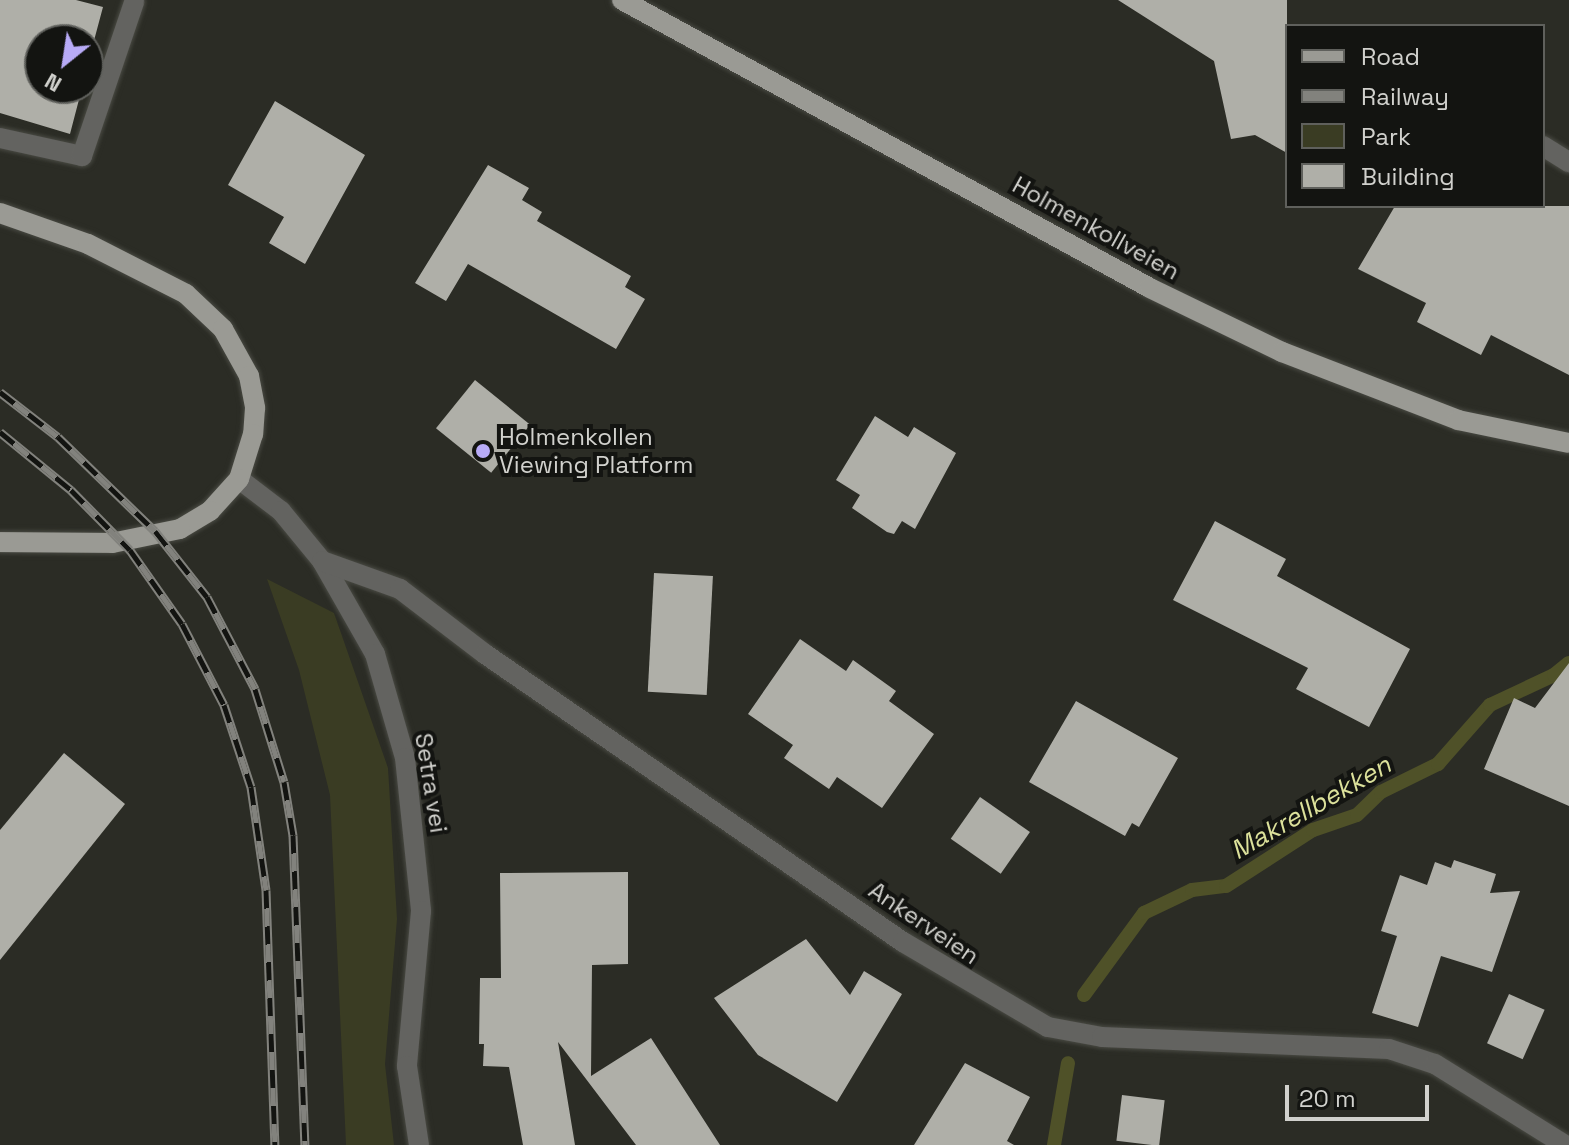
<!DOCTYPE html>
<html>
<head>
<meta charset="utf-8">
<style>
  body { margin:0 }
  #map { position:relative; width:1569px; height:1145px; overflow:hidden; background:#2b2c25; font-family:"Space Grotesk",sans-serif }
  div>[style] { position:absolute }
  .green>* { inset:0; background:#3a3c23 }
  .stream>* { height:14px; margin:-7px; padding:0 7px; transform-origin:7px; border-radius:7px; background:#4f5128 }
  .building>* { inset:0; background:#afafa8; transform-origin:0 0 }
  .roads { filter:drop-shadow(0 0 2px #494a43) drop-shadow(0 0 2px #494a43) }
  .minor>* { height:20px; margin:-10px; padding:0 10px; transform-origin:10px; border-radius:10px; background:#636360 }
  .major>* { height:20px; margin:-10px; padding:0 10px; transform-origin:10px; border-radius:10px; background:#9a9a94 }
  .rail>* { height:9px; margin-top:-4.5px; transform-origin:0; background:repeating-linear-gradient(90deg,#131411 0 18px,#82827d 0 36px); box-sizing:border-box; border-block:2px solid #82827d }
  .dots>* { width:22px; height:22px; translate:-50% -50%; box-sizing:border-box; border:4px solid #131411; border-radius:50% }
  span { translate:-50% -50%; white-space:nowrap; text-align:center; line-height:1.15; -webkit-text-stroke:8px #131411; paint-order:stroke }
  .street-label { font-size:24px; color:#d1d1cd }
  .poi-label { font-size:24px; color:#d1d1cd }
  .left { translate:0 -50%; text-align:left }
  .water-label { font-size:26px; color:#dce19b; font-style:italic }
  .legend { position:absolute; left:1285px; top:24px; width:260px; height:184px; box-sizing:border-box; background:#131411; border:2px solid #5f605c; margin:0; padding:10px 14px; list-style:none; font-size:24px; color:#d1d1cd }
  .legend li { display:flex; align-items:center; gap:16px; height:40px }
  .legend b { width:40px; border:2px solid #5f605c }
  .north { position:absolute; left:24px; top:24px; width:80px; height:80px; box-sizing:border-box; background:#131411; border:2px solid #5f605c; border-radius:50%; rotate:210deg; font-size:22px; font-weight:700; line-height:32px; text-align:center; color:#d1d1cd }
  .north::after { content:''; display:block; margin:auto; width:28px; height:36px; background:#b8abf7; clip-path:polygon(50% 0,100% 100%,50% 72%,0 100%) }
  .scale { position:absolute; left:1285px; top:1085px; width:144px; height:36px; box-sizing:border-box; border:4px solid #d1d1cd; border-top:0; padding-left:10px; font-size:24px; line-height:28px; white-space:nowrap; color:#d1d1cd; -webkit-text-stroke:6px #131411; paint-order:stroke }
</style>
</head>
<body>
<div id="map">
  <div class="green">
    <i style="clip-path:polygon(267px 579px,334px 613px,388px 768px,397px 919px,385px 1064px,394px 1145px,346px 1145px,330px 795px,299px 670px)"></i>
  </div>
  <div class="stream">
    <i style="left:1084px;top:995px;width:102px;rotate:-53.8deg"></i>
    <i style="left:1144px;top:913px;width:53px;rotate:-25.6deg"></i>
    <i style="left:1192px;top:890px;width:34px;rotate:-7deg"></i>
    <i style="left:1226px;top:886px;width:103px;rotate:-32.8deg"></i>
    <i style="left:1313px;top:830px;width:46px;rotate:-18.8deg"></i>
    <i style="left:1357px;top:815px;width:33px;rotate:-44deg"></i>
    <i style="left:1381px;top:792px;width:64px;rotate:-26.2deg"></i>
    <i style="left:1438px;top:764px;width:79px;rotate:-48.6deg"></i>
    <i style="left:1490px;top:705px;width:71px;rotate:-25.1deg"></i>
    <i style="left:1554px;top:675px;width:19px;rotate:-39deg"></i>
    <i style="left:1054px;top:1145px;width:83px;rotate:-80.3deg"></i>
  </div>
  <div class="building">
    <i style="clip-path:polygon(0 0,76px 0,103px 7px,88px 63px,88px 40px,40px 40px,40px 88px,82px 88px,70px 134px,0 113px)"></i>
    <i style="clip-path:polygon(1118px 0,1287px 0,1287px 153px,1255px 135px,1231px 139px,1214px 61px)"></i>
    <i style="clip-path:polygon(275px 101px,365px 155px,305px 264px,269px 243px,284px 217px,228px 185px)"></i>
    <i style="clip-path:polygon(488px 165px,529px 188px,522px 200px,542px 212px,537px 221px,631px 276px,625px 287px,645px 299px,616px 349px,468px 264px,446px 301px,415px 283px)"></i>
    <i style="clip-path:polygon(1395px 206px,1569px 206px,1569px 375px,1491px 335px,1481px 355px,1417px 322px,1426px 303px,1358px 269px)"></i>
    <i style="left:475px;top:380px;width:71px;height:62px;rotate:39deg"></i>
    <i style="clip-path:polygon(875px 416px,908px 437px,914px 427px,956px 453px,915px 529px,902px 521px,894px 534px,887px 532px,852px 508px,860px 495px,836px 480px)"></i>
    <i style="clip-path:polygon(1215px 521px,1286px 559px,1277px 576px,1410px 649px,1369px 727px,1296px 689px,1308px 668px,1173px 600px)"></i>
    <i style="left:654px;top:573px;width:59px;height:119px;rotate:3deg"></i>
    <i style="clip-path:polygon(800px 639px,846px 671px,853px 660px,896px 691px,889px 701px,934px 734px,882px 808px,837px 777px,829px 789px,784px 758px,793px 745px,748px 714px)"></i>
    <i style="clip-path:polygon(1569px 663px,1569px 806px,1484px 769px,1514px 698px,1535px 708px)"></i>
    <i style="clip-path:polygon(1076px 701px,1178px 758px,1139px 827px,1132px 823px,1125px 836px,1029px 782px)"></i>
    <i style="clip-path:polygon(64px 753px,125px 804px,0 960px,0 830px)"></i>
    <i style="left:980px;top:797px;width:61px;height:51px;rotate:35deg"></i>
    <i style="clip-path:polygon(1454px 860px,1496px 874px,1490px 893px,1520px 891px,1492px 972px,1441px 956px,1418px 1027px,1372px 1013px,1397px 936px,1381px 931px,1400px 875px,1427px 885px,1435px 862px,1451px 868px)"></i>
    <i style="clip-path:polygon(628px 872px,628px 964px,592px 965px,591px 1076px,651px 1038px,720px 1145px,636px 1145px,558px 1042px,575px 1145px,523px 1145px,509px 1067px,483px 1066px,484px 1044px,479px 1044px,480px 978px,501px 978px,500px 873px)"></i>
    <i style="clip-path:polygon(806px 939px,850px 995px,864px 971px,902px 994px,837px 1102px,758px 1055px,714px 998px)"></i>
    <i style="left:1509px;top:994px;width:39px;height:54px;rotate:24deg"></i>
    <i style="clip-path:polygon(965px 1063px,1030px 1097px,1007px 1141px,1014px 1145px,914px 1145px)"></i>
    <i style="left:1122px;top:1095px;width:43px;height:46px;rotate:7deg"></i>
  </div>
  <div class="roads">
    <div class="minor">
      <i style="left:0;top:138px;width:84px;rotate:12.4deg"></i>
      <i style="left:82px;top:156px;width:163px;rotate:-71.3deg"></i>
      <i style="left:1543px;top:146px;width:31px;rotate:32deg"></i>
      <i style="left:239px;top:479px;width:53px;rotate:37.3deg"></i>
      <i style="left:281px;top:511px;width:65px;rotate:50.6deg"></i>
      <i style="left:322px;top:561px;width:107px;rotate:60.3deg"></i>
      <i style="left:375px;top:654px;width:108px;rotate:73.9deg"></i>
      <i style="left:405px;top:758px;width:154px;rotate:84deg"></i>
      <i style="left:421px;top:911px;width:156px;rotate:95.2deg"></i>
      <i style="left:407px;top:1066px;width:80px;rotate:81.4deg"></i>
      <i style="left:322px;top:561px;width:83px;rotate:19.7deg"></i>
      <i style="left:400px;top:589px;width:107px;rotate:37.4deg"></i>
      <i style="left:485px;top:654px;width:508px;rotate:34.57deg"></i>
      <i style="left:903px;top:942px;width:168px;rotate:30.4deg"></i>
      <i style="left:1048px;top:1027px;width:55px;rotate:10.5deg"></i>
      <i style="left:1102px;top:1037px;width:287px;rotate:2.4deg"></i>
      <i style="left:1389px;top:1049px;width:48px;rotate:18.1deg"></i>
      <i style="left:1435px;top:1064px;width:153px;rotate:31.9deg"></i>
    </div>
    <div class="major">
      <i style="left:622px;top:0;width:601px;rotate:28.61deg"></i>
      <i style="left:1150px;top:288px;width:147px;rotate:25.9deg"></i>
      <i style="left:1282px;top:352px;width:189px;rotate:21.1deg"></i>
      <i style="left:1458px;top:420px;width:113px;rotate:11.7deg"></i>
      <i style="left:0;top:213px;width:93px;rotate:19.4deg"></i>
      <i style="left:88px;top:244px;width:110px;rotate:27deg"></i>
      <i style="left:186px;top:294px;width:51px;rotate:43.4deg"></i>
      <i style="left:223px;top:329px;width:54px;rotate:61deg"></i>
      <i style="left:249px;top:376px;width:33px;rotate:79deg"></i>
      <i style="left:255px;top:408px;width:26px;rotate:94deg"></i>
      <i style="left:253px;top:434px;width:47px;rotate:107.3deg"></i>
      <i style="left:239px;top:479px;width:43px;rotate:132.2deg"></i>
      <i style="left:210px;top:511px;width:35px;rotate:149deg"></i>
      <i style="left:180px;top:529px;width:69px;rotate:168.4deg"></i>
      <i style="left:112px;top:543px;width:112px;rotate:-179.5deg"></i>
    </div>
  </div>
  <div class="rail">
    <i style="left:0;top:392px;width:73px;rotate:37.8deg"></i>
    <i style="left:58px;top:437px;width:135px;rotate:44.1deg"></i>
    <i style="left:155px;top:531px;width:84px;rotate:51.8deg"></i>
    <i style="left:207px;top:597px;width:104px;rotate:62.4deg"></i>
    <i style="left:255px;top:689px;width:97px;rotate:72.7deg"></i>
    <i style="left:284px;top:782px;width:54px;rotate:80.4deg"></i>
    <i style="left:293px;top:835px;width:310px;rotate:87.8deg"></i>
    <i style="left:0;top:432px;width:92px;rotate:39.2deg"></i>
    <i style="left:71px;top:490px;width:84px;rotate:45.5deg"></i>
    <i style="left:130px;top:550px;width:90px;rotate:54.9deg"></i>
    <i style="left:182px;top:624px;width:91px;rotate:62.6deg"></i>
    <i style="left:224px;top:705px;width:86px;rotate:71.8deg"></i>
    <i style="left:251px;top:787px;width:104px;rotate:81.7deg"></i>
    <i style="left:266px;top:890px;width:255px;rotate:88deg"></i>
  </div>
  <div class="dots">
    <i style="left:483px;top:451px;background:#b8abf7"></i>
  </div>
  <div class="street-label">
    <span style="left:1096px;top:228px;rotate:29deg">Holmenkollveien</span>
    <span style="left:431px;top:783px;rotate:81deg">Setra vei</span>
    <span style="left:924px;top:923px;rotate:34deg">Ankerveien</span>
  </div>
  <div class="poi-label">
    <span class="left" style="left:499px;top:451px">Holmenkollen<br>Viewing Platform</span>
  </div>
  <div class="water-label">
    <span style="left:1311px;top:808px;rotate:-30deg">Makrellbekken</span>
  </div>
  <ul class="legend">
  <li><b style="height:10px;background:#9a9a94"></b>Road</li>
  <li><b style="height:10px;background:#82827d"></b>Railway</li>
  <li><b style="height:22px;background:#3a3c23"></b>Park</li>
  <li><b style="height:22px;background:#afafa8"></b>Building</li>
  </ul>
  <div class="north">N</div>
  <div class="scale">20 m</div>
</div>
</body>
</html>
